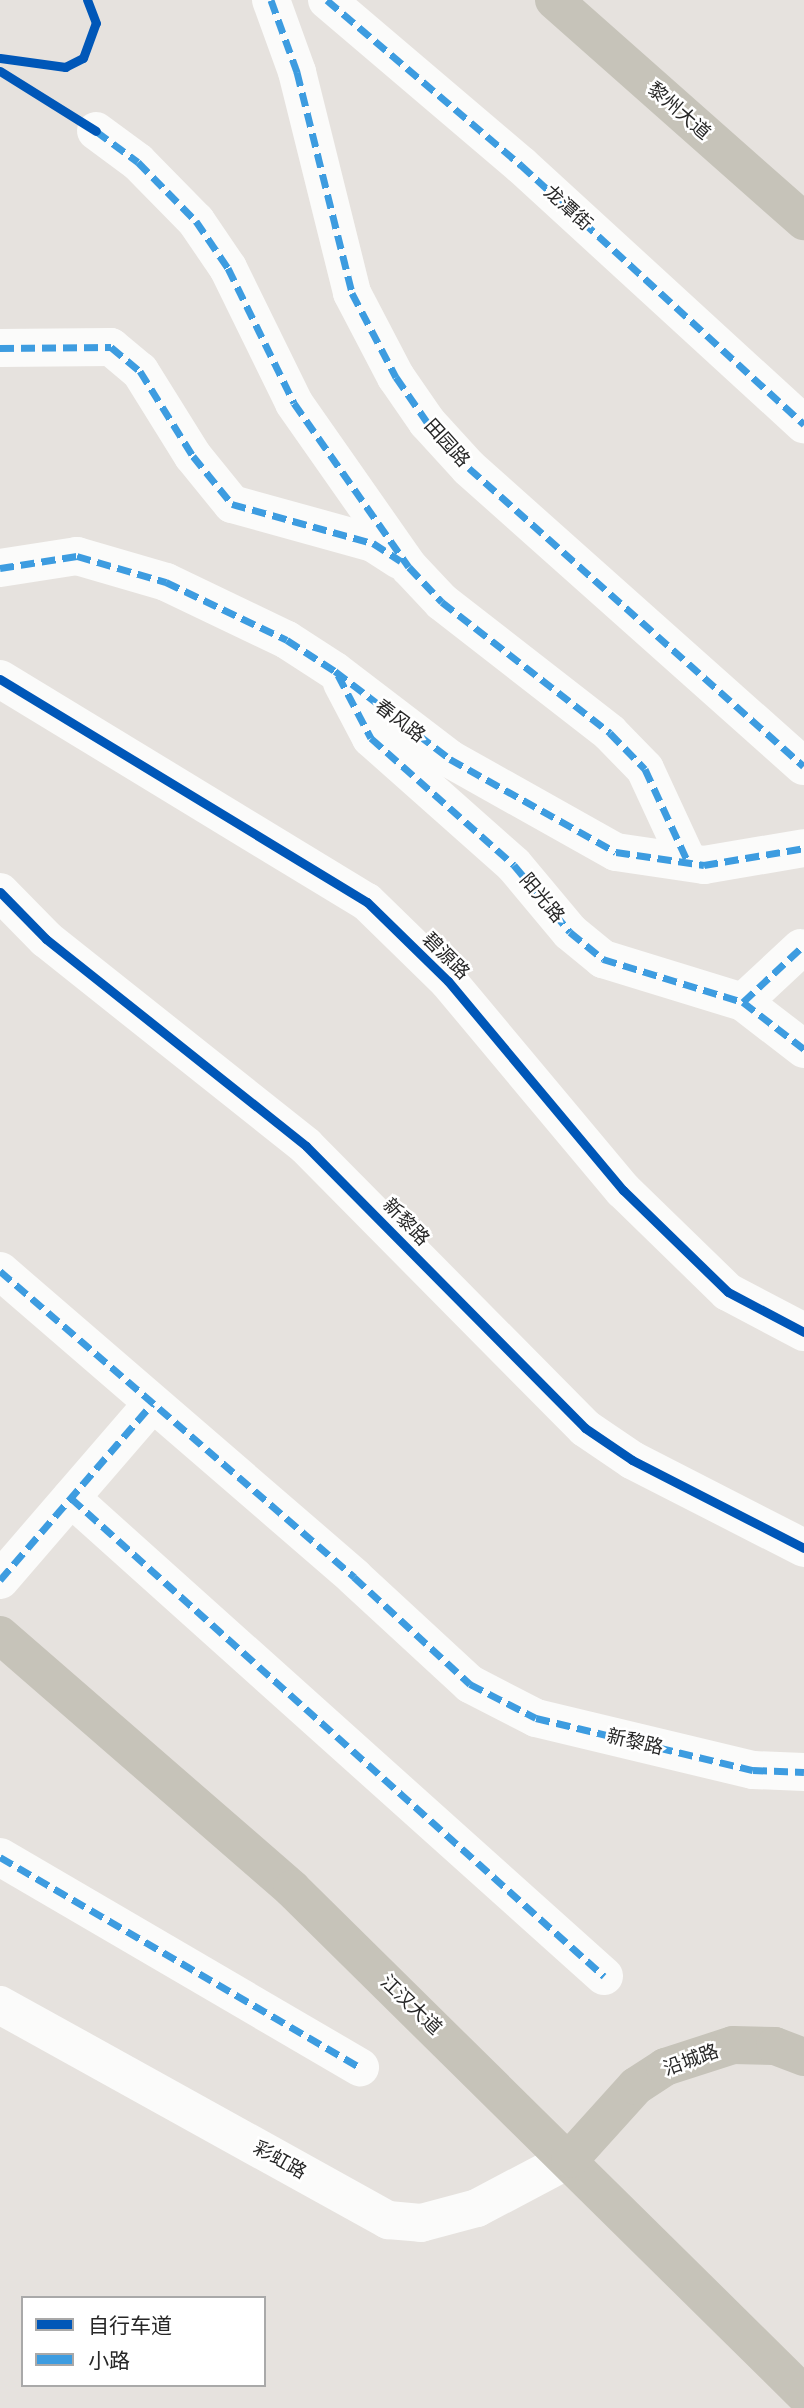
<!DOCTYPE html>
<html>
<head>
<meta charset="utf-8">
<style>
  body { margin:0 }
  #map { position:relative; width:804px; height:2408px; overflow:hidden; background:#e6e2de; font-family:Jost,"Noto Sans SC",sans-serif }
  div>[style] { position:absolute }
  .minor>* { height:38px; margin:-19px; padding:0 19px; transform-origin:19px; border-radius:19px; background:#fbfbfa }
  .major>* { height:38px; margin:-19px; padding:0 19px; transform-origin:19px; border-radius:19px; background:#c6c3b9 }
  .quiet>* { height:7px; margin-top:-3.5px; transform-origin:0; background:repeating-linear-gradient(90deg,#3d9ce0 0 14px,transparent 0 21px) }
  .cycleway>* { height:9px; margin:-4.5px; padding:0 4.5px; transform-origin:4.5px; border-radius:4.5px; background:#0057b8 }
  span { translate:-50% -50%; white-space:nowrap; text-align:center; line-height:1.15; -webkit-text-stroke:5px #fff; paint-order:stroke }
  .street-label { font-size:19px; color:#272727 }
  .legend { position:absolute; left:21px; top:2296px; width:245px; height:91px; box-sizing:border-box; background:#fff; border:2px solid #a9a9a9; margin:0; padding:9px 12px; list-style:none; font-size:21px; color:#272727 }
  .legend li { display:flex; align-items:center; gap:14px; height:35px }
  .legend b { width:35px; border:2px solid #a9a9a9 }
</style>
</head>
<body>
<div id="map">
  <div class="minor">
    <i style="left:271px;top:0;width:77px;rotate:70.1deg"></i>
    <i style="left:297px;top:72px;width:228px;rotate:76deg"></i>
    <i style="left:352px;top:293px;width:95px;rotate:62.4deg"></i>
    <i style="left:396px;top:377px;width:55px;rotate:55.4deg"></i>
    <i style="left:427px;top:422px;width:62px;rotate:47.6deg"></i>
    <i style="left:469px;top:468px;width:448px;rotate:41.7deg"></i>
    <i style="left:327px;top:0;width:255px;rotate:40.4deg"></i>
    <i style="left:521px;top:165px;width:384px;rotate:42.5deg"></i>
    <i style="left:96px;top:131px;width:52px;rotate:36.4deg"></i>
    <i style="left:138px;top:162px;width:83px;rotate:45.5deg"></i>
    <i style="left:196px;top:221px;width:57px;rotate:55.8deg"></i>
    <i style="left:228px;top:268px;width:150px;rotate:63.9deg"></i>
    <i style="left:294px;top:403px;width:200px;rotate:55deg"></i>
    <i style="left:409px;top:567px;width:48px;rotate:46.7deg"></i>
    <i style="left:442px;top:602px;width:213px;rotate:37.9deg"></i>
    <i style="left:610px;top:733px;width:50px;rotate:45.8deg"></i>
    <i style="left:645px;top:769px;width:102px;rotate:65.2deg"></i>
    <i style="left:0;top:348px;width:111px;rotate:-0.5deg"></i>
    <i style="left:111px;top:347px;width:38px;rotate:40deg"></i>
    <i style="left:140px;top:371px;width:100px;rotate:58.1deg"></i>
    <i style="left:193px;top:456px;width:62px;rotate:50.9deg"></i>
    <i style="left:232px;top:504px;width:146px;rotate:15.5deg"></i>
    <i style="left:373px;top:543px;width:31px;rotate:33deg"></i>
    <i style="left:0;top:568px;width:78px;rotate:-8.9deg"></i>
    <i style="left:77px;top:556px;width:93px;rotate:16.3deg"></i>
    <i style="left:166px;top:582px;width:134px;rotate:25.6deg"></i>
    <i style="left:287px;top:640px;width:57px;rotate:32.9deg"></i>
    <i style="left:335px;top:671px;width:145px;rotate:37.4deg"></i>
    <i style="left:450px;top:759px;width:190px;rotate:29.3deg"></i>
    <i style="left:616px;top:852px;width:89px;rotate:8.4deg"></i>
    <i style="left:704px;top:865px;width:101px;rotate:-9.6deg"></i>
    <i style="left:0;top:679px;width:429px;rotate:31.3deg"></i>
    <i style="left:367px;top:902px;width:113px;rotate:44.3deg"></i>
    <i style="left:448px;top:981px;width:273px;rotate:50.1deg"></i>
    <i style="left:623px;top:1190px;width:146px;rotate:44.2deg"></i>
    <i style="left:728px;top:1292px;width:86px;rotate:27.8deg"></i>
    <i style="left:342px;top:683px;width:62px;rotate:62.2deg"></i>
    <i style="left:371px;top:738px;width:191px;rotate:41.6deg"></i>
    <i style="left:514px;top:865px;width:87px;rotate:50.1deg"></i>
    <i style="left:570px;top:932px;width:43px;rotate:39.3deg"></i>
    <i style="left:603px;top:959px;width:146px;rotate:17.1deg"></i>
    <i style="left:743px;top:1002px;width:77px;rotate:37.6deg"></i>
    <i style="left:0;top:892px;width:66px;rotate:45.6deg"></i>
    <i style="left:46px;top:939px;width:332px;rotate:38.5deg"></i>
    <i style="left:306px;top:1146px;width:397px;rotate:45.3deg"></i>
    <i style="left:585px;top:1428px;width:57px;rotate:34.2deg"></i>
    <i style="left:632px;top:1460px;width:193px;rotate:27.1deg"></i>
    <i style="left:743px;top:1002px;width:79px;rotate:-43deg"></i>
    <i style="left:0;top:1271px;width:468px;rotate:40.8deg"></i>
    <i style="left:354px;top:1577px;width:158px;rotate:42.7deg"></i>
    <i style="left:470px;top:1684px;width:74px;rotate:27.3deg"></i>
    <i style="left:536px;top:1718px;width:223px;rotate:13.5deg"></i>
    <i style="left:753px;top:1770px;width:51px;rotate:2.2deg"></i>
    <i style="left:71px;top:1498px;width:716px;rotate:41.89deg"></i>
    <i style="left:0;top:1580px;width:233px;rotate:-49.2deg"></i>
    <i style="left:0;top:1857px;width:417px;rotate:30.3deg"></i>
    <i style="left:0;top:2005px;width:444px;rotate:29deg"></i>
    <i style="left:388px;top:2220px;width:33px;rotate:5deg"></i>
    <i style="left:421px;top:2223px;width:58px;rotate:-15deg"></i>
    <i style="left:477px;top:2208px;width:105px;rotate:-27.8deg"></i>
  </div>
  <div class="major">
    <i style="left:554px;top:0;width:334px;rotate:41.5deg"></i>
    <i style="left:0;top:1635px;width:387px;rotate:41deg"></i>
    <i style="left:292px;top:1889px;width:719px;rotate:44.61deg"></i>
    <i style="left:570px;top:2159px;width:98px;rotate:-47.9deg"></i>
    <i style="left:636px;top:2086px;width:35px;rotate:-33deg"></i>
    <i style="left:665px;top:2067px;width:71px;rotate:-17.9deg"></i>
    <i style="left:733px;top:2045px;width:42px;rotate:1.4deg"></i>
    <i style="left:775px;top:2046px;width:31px;rotate:21deg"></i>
  </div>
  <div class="quiet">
    <i style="left:271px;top:0;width:77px;rotate:70.1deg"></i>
    <i style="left:297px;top:72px;width:228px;rotate:76deg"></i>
    <i style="left:352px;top:293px;width:95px;rotate:62.4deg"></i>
    <i style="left:396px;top:377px;width:55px;rotate:55.4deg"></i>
    <i style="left:427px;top:422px;width:62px;rotate:47.6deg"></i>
    <i style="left:469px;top:468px;width:448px;rotate:41.7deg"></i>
    <i style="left:327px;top:0;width:255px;rotate:40.4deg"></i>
    <i style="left:521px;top:165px;width:384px;rotate:42.5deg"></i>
    <i style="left:96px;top:131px;width:52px;rotate:36.4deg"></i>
    <i style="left:138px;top:162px;width:83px;rotate:45.5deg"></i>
    <i style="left:196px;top:221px;width:57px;rotate:55.8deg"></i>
    <i style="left:228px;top:268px;width:150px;rotate:63.9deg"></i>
    <i style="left:294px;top:403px;width:200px;rotate:55deg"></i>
    <i style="left:409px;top:567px;width:48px;rotate:46.7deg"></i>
    <i style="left:442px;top:602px;width:213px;rotate:37.9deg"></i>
    <i style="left:610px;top:733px;width:50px;rotate:45.8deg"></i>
    <i style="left:645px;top:769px;width:102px;rotate:65.2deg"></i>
    <i style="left:0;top:348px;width:111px;rotate:-0.5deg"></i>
    <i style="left:111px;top:347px;width:38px;rotate:40deg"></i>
    <i style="left:140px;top:371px;width:100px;rotate:58.1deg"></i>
    <i style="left:193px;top:456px;width:62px;rotate:50.9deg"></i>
    <i style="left:232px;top:504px;width:146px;rotate:15.5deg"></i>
    <i style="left:373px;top:543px;width:33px;rotate:33deg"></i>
    <i style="left:0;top:568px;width:78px;rotate:-8.9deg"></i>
    <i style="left:77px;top:556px;width:93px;rotate:16.3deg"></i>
    <i style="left:166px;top:582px;width:134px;rotate:25.6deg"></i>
    <i style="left:287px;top:640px;width:57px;rotate:32.9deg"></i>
    <i style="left:335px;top:671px;width:145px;rotate:37.4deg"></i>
    <i style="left:450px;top:759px;width:190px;rotate:29.3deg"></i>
    <i style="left:616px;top:852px;width:89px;rotate:8.4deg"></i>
    <i style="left:704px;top:865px;width:101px;rotate:-9.6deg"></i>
    <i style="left:338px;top:675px;width:71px;rotate:62.4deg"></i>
    <i style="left:371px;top:738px;width:191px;rotate:41.6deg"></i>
    <i style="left:514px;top:865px;width:87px;rotate:50.1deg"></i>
    <i style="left:570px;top:932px;width:43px;rotate:39.3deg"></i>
    <i style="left:603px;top:959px;width:146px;rotate:17.1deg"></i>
    <i style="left:743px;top:1002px;width:77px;rotate:37.6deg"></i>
    <i style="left:743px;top:1002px;width:79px;rotate:-43deg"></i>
    <i style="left:0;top:1271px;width:468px;rotate:40.8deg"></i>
    <i style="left:354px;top:1577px;width:158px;rotate:42.7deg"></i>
    <i style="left:470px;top:1684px;width:74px;rotate:27.3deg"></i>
    <i style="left:536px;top:1718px;width:223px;rotate:13.5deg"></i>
    <i style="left:753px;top:1770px;width:51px;rotate:2.2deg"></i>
    <i style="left:71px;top:1498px;width:716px;rotate:41.89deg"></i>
    <i style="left:0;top:1580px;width:233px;rotate:-49.2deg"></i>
    <i style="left:0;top:1857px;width:417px;rotate:30.3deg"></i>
  </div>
  <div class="cycleway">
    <i style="left:0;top:58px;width:66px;rotate:7.9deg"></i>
    <i style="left:65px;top:67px;width:20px;rotate:-27deg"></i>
    <i style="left:83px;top:58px;width:37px;rotate:-70deg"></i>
    <i style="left:96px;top:23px;width:25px;rotate:-111deg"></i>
    <i style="left:0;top:71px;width:113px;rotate:32deg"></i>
    <i style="left:0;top:679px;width:429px;rotate:31.3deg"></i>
    <i style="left:367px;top:902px;width:113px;rotate:44.3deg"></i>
    <i style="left:448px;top:981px;width:273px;rotate:50.1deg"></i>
    <i style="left:623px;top:1190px;width:146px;rotate:44.2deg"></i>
    <i style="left:728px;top:1292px;width:86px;rotate:27.8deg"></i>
    <i style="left:0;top:892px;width:66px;rotate:45.6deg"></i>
    <i style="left:46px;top:939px;width:332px;rotate:38.5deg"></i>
    <i style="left:306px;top:1146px;width:397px;rotate:45.3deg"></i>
    <i style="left:585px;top:1428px;width:57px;rotate:34.2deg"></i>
    <i style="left:632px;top:1460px;width:193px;rotate:27.1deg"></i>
  </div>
  <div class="street-label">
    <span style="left:679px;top:111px;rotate:41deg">黎州大道</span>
    <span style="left:568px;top:208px;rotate:42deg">龙潭街</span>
    <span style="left:447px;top:443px;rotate:48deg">田园路</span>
    <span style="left:400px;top:721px;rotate:37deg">春风路</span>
    <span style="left:542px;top:898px;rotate:50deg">阳光路</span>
    <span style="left:446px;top:956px;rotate:45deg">碧源路</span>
    <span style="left:406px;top:1222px;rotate:46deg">新黎路</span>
    <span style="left:635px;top:1742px;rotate:13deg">新黎路</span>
    <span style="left:411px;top:2005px;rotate:44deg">江汉大道</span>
    <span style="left:691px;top:2060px;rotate:-20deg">沿城路</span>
    <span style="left:280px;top:2160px;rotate:29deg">彩虹路</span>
  </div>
  <ul class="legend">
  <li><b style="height:9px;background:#0057b8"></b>自行车道</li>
  <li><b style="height:9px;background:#3d9ce0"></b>小路</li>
  </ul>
</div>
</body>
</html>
